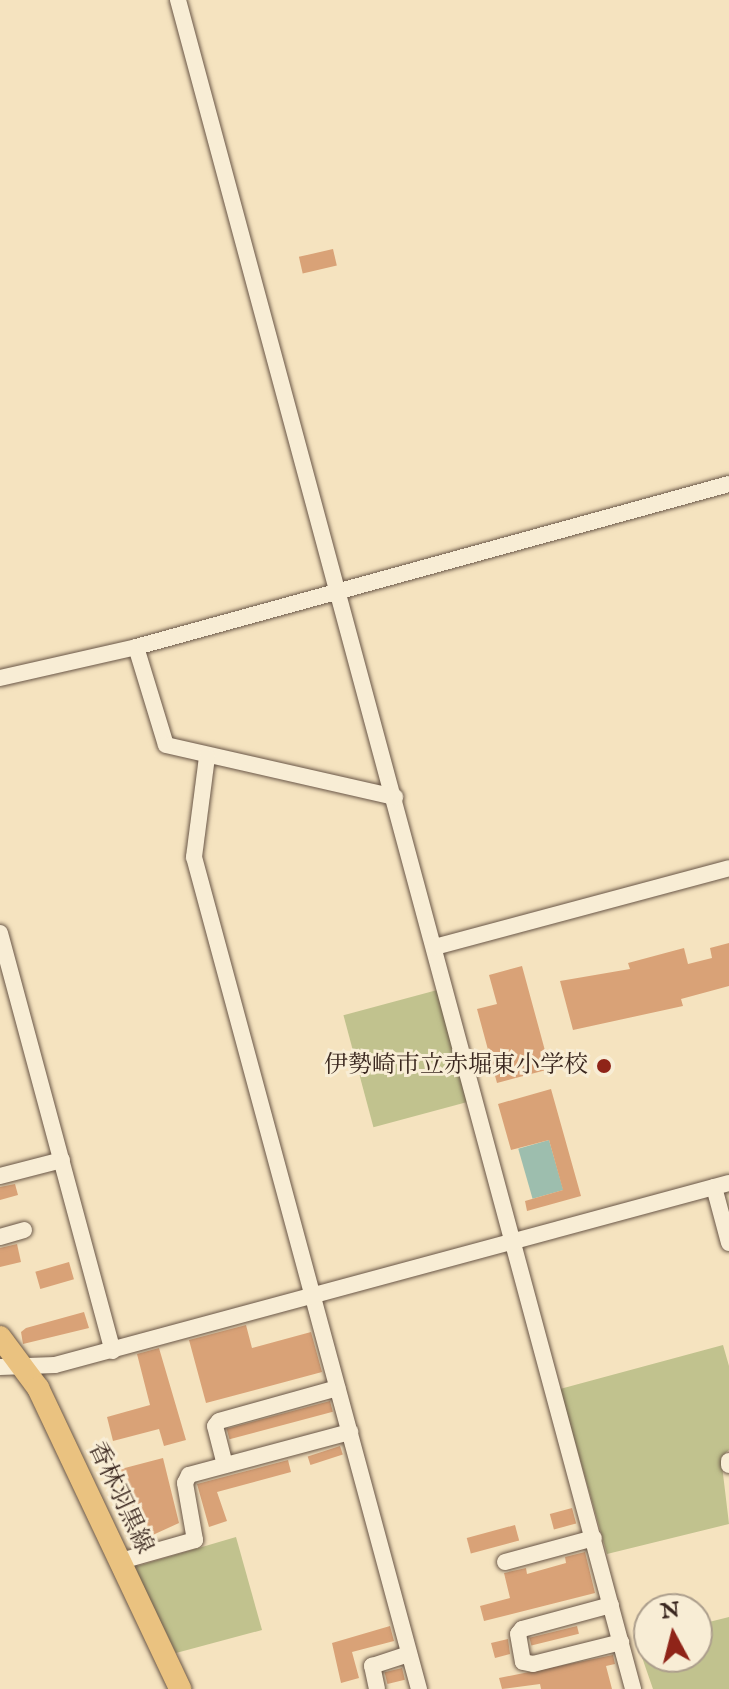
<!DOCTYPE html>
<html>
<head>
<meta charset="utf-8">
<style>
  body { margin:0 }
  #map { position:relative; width:729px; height:1689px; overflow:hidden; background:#f5e3bf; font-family:"IM FELL English","Noto Serif JP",serif }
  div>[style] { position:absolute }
  .green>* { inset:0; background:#c1c28e; transform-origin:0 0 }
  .water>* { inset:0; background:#9dbeae; transform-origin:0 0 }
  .building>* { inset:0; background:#d9a277; transform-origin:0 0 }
  .roads { filter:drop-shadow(0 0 2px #695647) drop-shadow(0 0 2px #695647) }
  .minor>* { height:16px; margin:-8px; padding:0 8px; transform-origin:8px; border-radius:8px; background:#f8edd5 }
  .major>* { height:22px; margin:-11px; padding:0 11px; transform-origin:11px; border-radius:11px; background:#eac280 }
  .dots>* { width:22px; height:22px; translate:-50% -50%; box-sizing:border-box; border:4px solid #f8edd5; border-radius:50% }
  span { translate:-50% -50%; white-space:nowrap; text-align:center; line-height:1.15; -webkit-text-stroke:6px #f8edd5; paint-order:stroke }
  .poi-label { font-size:24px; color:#3a271f }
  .right { translate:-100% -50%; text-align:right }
  .street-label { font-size:24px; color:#3a271f }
  .north { position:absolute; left:633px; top:1593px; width:80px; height:80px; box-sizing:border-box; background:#f8edd5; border:2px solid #ac9e8c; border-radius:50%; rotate:353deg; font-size:22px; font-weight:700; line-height:32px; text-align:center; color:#3a271f }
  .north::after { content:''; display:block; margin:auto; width:28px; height:36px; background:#8f2418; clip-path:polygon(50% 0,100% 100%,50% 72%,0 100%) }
</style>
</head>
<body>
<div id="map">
  <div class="green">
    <i style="left:441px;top:989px;width:116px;height:101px;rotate:75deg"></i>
    <i style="clip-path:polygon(723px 1345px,729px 1366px,729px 1450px,721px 1457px,729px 1524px,607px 1554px,560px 1389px)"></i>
    <i style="clip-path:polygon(236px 1537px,262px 1630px,176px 1653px,134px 1567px)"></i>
    <i style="clip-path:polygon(729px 1617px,729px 1689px,653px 1689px,636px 1640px,649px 1637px,649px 1657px,697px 1657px,697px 1625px)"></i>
  </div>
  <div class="water">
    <i style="left:549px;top:1140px;width:52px;height:32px;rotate:74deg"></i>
  </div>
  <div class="building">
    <i style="left:333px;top:249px;width:17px;height:35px;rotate:77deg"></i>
    <i style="clip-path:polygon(729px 943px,729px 986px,681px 999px,683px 1006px,573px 1030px,560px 981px,630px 969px,628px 963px,684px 948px,688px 964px,712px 958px,710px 948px)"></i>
    <i style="clip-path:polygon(522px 966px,550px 1069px,497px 1083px,477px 1009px,497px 1004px,489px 975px)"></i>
    <i style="clip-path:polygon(551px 1089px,581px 1196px,527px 1211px,525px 1201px,563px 1190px,549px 1140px,511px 1150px,498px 1104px)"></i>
    <i style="clip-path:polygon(15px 1184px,18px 1195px,0 1200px,0 1187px)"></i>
    <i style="clip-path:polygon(17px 1244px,21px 1262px,0 1267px,0 1248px)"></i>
    <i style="left:69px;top:1262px;width:18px;height:35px;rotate:74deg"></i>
    <i style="clip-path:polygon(84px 1312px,89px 1328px,23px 1344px,21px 1332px,26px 1328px)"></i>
    <i style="clip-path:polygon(246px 1325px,252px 1348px,311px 1332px,322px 1372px,206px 1403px,189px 1340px)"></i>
    <i style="clip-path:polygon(159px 1348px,186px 1440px,164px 1446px,159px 1429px,113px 1441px,107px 1417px,150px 1405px,137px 1354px)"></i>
    <i style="left:330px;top:1401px;width:11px;height:107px;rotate:75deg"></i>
    <i style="left:340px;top:1446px;width:9px;height:34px;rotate:72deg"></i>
    <i style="clip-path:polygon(163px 1458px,179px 1523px,133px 1544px,128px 1522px,136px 1520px,121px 1469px)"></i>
    <i style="clip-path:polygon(288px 1460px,291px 1472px,217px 1492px,227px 1521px,209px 1527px,197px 1484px)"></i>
    <i style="left:572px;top:1508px;width:16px;height:23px;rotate:75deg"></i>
    <i style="left:515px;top:1525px;width:16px;height:50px;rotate:75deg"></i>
    <i style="clip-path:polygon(585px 1552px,595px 1593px,484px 1621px,480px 1606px,510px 1598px,504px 1573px,526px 1568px,527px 1574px,566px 1563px,565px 1557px)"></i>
    <i style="clip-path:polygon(390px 1626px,394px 1641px,352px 1652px,359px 1678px,341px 1683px,332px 1643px)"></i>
    <i style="left:577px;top:1626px;width:8px;height:49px;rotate:76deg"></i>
    <i style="clip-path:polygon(508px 1639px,510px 1654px,495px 1658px,491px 1643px)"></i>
    <i style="clip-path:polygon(613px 1655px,615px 1664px,606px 1666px,612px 1689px,541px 1689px,540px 1684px,502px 1689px,499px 1678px)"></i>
    <i style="left:402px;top:1668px;width:12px;height:18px;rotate:76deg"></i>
  </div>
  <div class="roads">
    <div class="minor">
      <i style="left:178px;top:0;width:1749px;rotate:74.92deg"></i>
      <i style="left:136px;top:647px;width:102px;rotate:73deg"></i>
      <i style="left:166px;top:745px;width:235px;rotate:12.8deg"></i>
      <i style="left:0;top:678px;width:139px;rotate:-12.8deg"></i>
      <i style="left:136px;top:647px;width:615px;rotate:-15.37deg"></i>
      <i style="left:207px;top:757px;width:101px;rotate:97.4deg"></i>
      <i style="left:194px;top:857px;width:862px;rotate:74.87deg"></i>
      <i style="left:0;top:933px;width:433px;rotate:74.9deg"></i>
      <i style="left:435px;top:947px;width:304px;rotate:-15deg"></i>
      <i style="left:0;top:1176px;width:64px;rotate:-14.5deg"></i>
      <i style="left:714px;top:1187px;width:58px;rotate:75deg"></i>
      <i style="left:0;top:1237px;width:25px;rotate:-16deg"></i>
      <i style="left:0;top:1367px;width:55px;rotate:-2.1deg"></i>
      <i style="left:55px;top:1365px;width:698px;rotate:-15.11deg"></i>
      <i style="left:729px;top:1461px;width:4px;rotate:90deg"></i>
      <i style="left:225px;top:1465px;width:40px;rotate:-104.4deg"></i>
      <i style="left:215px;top:1426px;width:6px;rotate:-51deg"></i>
      <i style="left:219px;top:1421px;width:123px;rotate:-15.6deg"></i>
      <i style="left:121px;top:1561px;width:77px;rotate:-15.8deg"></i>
      <i style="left:195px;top:1540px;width:58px;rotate:-100deg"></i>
      <i style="left:185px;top:1483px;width:9px;rotate:-63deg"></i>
      <i style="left:189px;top:1475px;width:167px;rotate:-15deg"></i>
      <i style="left:505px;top:1562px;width:92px;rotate:-15.1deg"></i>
      <i style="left:611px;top:1605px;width:92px;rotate:164.9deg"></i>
      <i style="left:522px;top:1629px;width:6px;rotate:129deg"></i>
      <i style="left:518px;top:1634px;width:28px;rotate:80deg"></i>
      <i style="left:523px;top:1662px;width:10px;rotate:11deg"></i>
      <i style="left:533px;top:1664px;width:91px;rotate:-14deg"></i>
      <i style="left:377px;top:1689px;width:24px;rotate:-102deg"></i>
      <i style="left:372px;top:1666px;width:39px;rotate:-18deg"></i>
    </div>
    <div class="major">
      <i style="left:0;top:1337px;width:64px;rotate:53.3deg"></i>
      <i style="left:38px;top:1388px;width:333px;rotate:64.7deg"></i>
    </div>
  </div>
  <div class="dots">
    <i style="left:604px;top:1066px;background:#8f2418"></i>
  </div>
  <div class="poi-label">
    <span class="right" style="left:588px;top:1066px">伊勢崎市立赤堀東小学校</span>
  </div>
  <div class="street-label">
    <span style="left:120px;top:1498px;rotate:65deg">香林羽黒線</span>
  </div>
  <div class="north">N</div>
</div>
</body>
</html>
